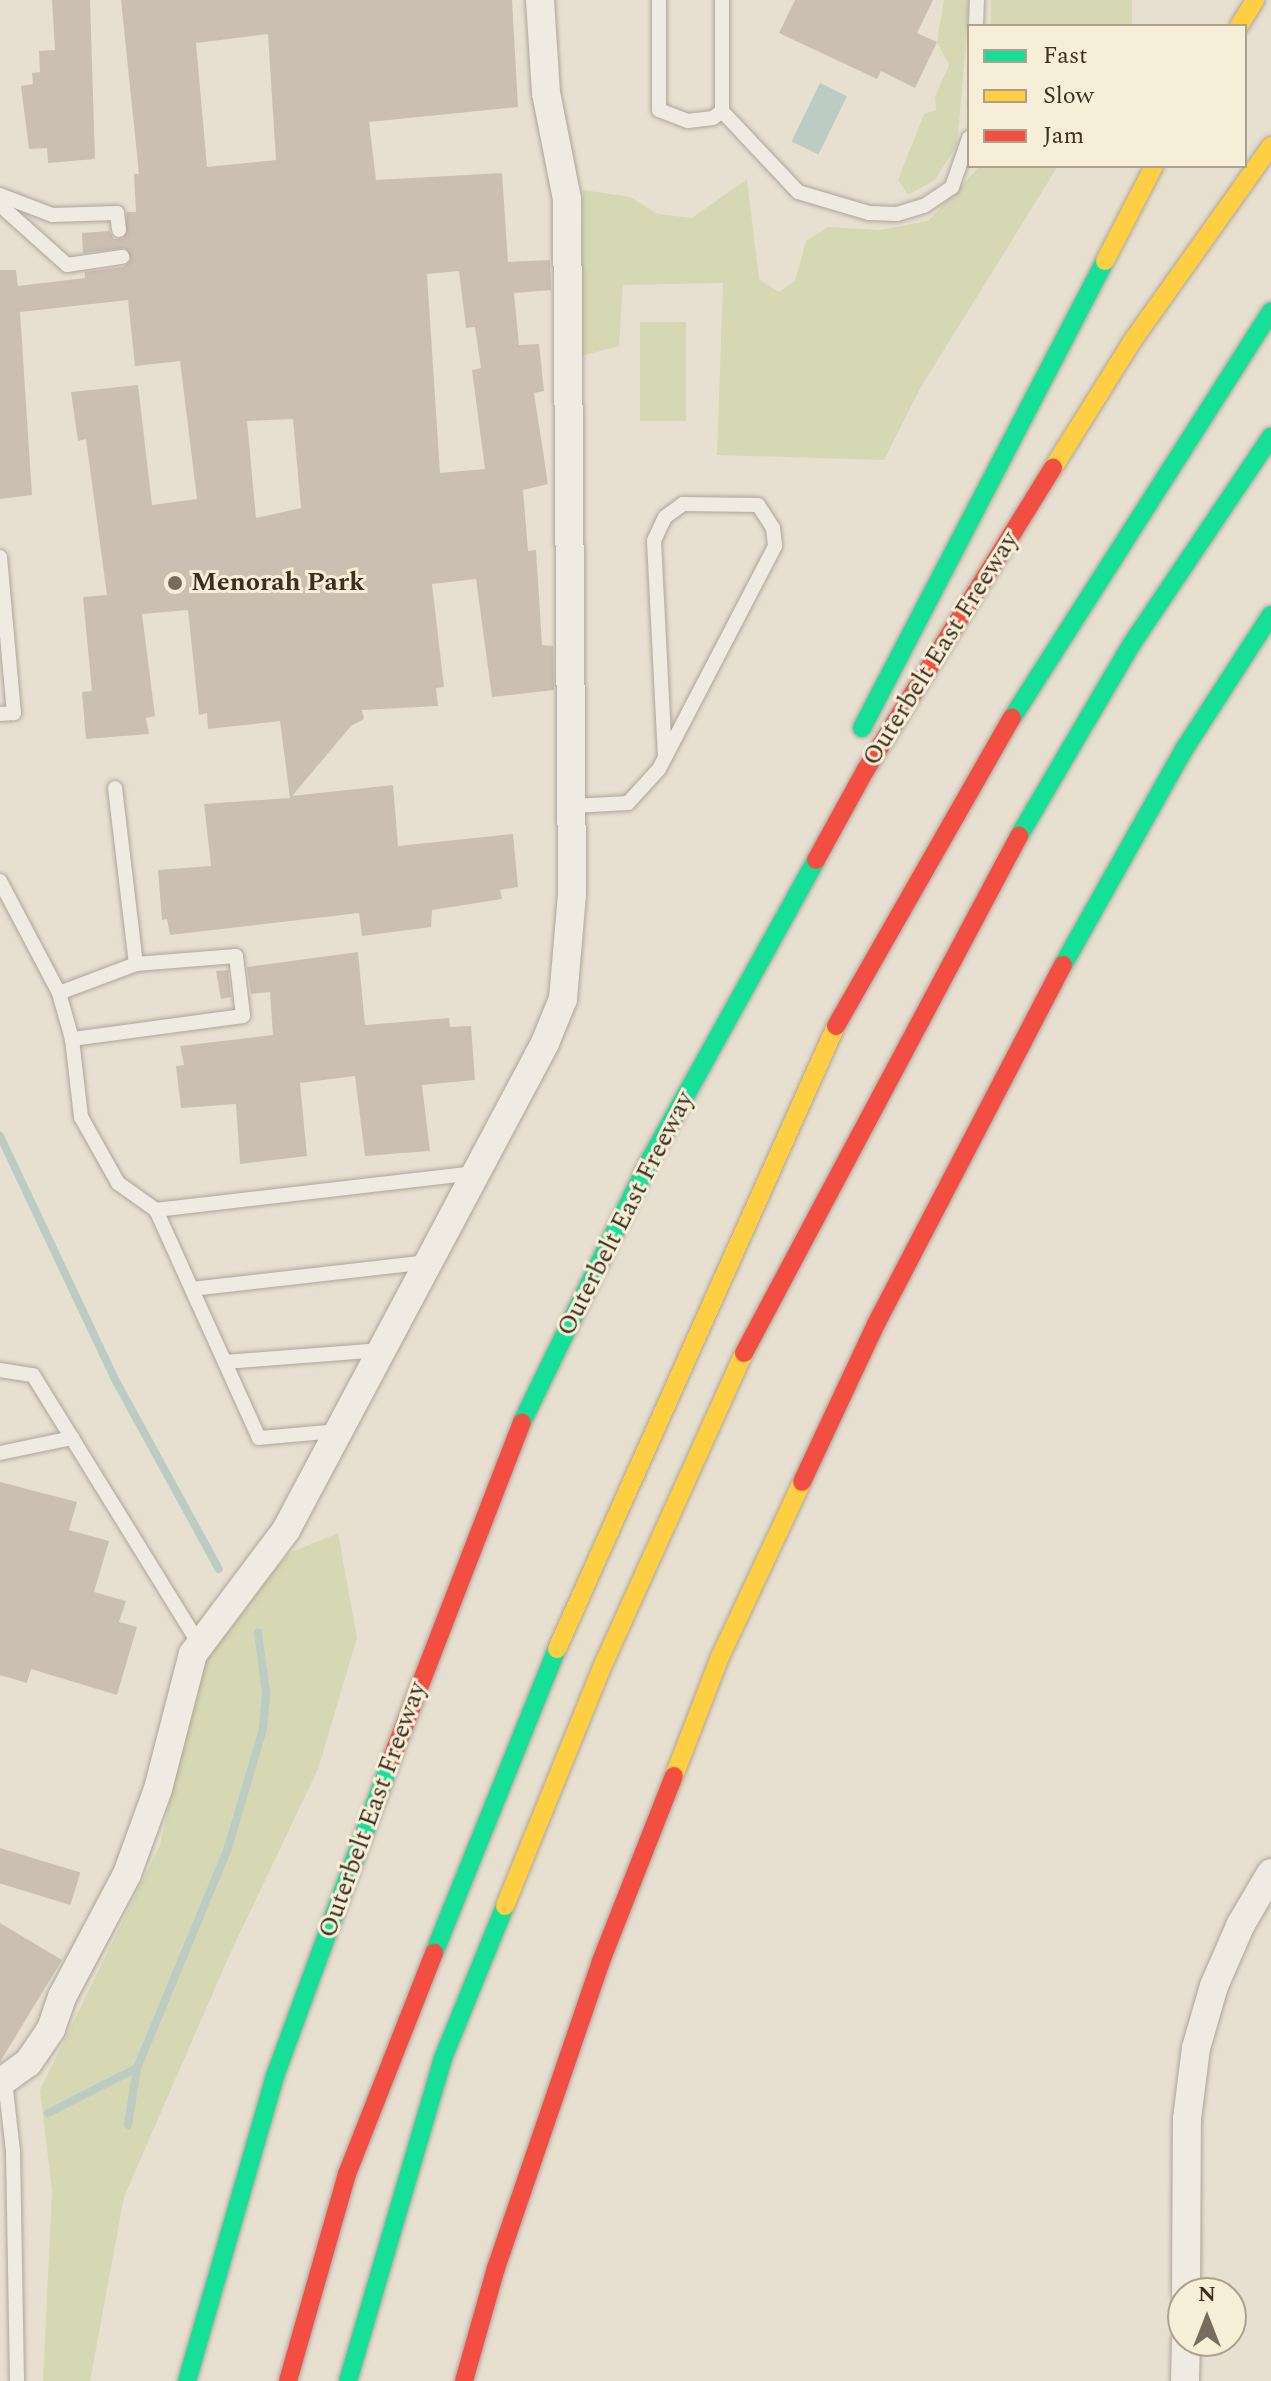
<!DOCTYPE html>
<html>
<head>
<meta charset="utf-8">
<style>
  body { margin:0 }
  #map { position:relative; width:1271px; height:2381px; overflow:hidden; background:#e7e0d1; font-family:Spectral,serif }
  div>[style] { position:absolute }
  .green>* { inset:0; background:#d6d7b3; transform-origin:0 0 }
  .water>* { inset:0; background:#bcccc2; transform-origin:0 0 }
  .stream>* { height:8px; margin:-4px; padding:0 4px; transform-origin:4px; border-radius:4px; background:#bcccc2 }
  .building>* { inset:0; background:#cbbfb2; transform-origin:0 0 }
  .roads { filter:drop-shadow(0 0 2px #ada599) drop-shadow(0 0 2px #ada599) }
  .lane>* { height:14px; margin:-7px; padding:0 7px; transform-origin:7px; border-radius:7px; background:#efebe3 }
  .street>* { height:28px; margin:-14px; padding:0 14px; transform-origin:14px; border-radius:14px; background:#efebe3 }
  .fast>* { height:18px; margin:-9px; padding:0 9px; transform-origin:9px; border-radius:9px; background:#16e098 }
  .slow>* { height:18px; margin:-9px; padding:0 9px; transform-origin:9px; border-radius:9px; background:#ffcf43 }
  .jam>* { height:18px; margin:-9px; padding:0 9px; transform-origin:9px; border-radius:9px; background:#f24e42 }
  .dots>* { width:22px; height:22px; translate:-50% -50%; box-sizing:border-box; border:4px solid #f7eed8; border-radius:50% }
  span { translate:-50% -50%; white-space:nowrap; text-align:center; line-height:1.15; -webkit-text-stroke:6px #f7eed8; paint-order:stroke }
  .poi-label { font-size:26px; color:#3d2e20; font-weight:700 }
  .left { translate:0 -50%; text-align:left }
  .street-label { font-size:26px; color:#3d2e20 }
  .legend { position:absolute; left:967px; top:24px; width:280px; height:144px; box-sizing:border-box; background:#f7eed8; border:2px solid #ada18e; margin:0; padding:10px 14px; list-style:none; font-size:24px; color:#3d2e20 }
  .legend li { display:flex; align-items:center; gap:16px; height:40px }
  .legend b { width:40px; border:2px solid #ada18e }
  .north { position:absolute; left:1167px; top:2277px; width:80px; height:80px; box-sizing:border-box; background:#f7eed8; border:2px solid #ada18e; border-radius:50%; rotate:0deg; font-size:22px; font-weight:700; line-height:32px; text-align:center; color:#3d2e20 }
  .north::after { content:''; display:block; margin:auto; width:28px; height:36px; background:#786c5e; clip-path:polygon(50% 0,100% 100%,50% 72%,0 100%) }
</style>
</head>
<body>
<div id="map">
  <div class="green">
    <i style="clip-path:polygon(944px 0,970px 0,957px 145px,935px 180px,908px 195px,898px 180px,924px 114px,936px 110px,935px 97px,949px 65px,937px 42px)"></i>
    <i style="left:991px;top:0;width:141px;height:26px"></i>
    <i style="clip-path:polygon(980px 166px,1058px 166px,921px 387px,884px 460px,717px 455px,723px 283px,623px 285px,619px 346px,581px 356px,583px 190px,630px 197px,658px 214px,692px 218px,747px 179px,759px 279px,779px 292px,795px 281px,806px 241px,828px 227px,880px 230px,928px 221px)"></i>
    <i style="left:640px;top:322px;width:46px;height:99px"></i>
    <i style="clip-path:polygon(338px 1533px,357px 1638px,318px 1769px,229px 1956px,124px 2197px,90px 2381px,43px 2381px,52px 2190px,40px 2090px,160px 1845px,207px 1636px,292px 1552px)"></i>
  </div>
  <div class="water">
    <i style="left:820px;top:83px;width:30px;height:65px;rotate:26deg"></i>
  </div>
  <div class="stream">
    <i style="left:0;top:1136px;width:273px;rotate:64.7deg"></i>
    <i style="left:117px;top:1383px;width:212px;rotate:61.3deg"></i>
    <i style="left:48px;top:2113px;width:100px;rotate:-26.8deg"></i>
    <i style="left:128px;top:2125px;width:58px;rotate:-81deg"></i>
    <i style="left:137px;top:2068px;width:238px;rotate:-67.5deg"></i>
    <i style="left:228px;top:1848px;width:124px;rotate:-73.6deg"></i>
    <i style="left:263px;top:1729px;width:37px;rotate:-85deg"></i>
    <i style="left:266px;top:1692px;width:60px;rotate:-97.7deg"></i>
  </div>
  <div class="building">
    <i style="clip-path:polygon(52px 0,90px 0,95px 159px,48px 163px,47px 148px,29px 149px,21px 86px,33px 84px,32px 73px,40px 72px,39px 51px,55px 50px)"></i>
    <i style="clip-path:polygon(evenodd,121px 0,512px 0,518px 107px,369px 122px,376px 180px,502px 173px,508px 262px,550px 260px,551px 290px,514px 293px,519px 345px,539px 344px,544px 391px,534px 393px,548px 484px,523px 490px,528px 551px,536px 550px,542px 645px,553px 646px,554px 690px,492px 697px,476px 579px,432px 584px,444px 687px,436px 688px,438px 706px,362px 710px,364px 719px,351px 726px,292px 796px,393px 785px,398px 846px,513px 834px,518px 887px,500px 890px,502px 899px,432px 910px,431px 927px,362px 936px,359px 913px,170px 935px,167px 919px,162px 920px,158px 870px,211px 866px,204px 804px,290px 798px,280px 721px,208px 729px,207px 713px,199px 715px,188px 610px,142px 614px,155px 716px,146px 718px,149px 734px,86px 739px,82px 692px,92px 691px,83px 597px,107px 595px,86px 439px,78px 441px,71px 392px,138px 385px,152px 505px,197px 499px,180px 361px,135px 366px,128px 300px,20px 312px,32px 495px,0 499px,0 270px,16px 270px,18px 286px,85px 278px,85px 272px,123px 267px,131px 260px,125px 248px,83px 253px,82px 233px,109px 231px,114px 239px,124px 238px,127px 212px,136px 212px,134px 174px,139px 174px,121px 0,268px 34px,276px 160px,207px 167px,196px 43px,268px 34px,121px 0,459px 271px,466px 328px,475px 327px,481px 368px,472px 370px,485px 469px,440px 473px,427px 274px,459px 271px,121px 0,293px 419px,301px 508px,256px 518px,247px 421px,293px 419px)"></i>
    <i style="clip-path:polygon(795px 0,933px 0,917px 33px,937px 42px,915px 88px,881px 71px,877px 79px,779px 33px)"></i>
    <i style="clip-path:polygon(358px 952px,365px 1025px,449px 1018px,450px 1027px,471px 1026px,475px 1080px,422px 1085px,430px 1151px,365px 1156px,355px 1076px,300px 1083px,307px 1156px,240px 1164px,236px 1104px,181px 1108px,176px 1066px,184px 1065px,180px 1046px,273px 1035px,270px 992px,251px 994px,247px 967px)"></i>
    <i style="clip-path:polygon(228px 970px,231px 997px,221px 999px,216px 971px)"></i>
    <i style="clip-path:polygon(0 1482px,77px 1502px,69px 1530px,109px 1541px,94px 1592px,126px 1601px,119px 1622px,137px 1627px,117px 1695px,31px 1669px,27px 1683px,0 1675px)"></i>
    <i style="left:0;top:1848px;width:84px;height:34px;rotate:17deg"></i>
    <i style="clip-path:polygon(0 1923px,62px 1960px,0 2062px)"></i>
  </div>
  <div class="roads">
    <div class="lane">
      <i style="left:659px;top:0;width:110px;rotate:90deg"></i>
      <i style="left:659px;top:110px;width:31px;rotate:21deg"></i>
      <i style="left:688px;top:121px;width:25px;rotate:-7deg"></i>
      <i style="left:713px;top:118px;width:11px;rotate:-38deg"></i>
      <i style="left:722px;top:111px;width:111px;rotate:-90deg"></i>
      <i style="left:976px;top:26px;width:26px;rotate:-88deg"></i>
      <i style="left:722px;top:111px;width:111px;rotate:46.8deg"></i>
      <i style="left:798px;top:192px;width:74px;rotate:16.5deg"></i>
      <i style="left:869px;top:213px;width:28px;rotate:2deg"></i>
      <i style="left:897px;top:214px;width:28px;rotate:-17deg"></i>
      <i style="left:924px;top:206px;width:34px;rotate:-34deg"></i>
      <i style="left:952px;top:187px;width:52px;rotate:-70.9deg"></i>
      <i style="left:0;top:195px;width:56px;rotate:21deg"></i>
      <i style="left:52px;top:215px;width:65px;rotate:-1.8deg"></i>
      <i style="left:117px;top:213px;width:17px;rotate:83deg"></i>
      <i style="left:0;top:205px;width:90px;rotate:41.8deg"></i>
      <i style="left:67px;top:265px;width:56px;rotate:-8.3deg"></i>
      <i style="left:0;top:557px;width:157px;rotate:84.9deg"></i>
      <i style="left:14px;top:713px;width:14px;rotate:176deg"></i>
      <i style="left:115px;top:788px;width:177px;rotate:83.2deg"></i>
      <i style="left:572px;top:806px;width:56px;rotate:-3.1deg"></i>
      <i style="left:628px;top:803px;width:46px;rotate:-47.6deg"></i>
      <i style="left:659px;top:769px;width:251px;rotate:-62.5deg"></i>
      <i style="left:775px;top:546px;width:18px;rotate:-96deg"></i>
      <i style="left:773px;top:528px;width:27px;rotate:-123deg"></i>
      <i style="left:758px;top:505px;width:75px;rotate:-179.2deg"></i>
      <i style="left:683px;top:504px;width:22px;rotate:144deg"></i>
      <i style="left:665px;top:517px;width:26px;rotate:115deg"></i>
      <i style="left:654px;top:541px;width:216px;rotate:87.1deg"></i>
      <i style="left:0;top:881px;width:127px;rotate:62.2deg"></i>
      <i style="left:59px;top:993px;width:82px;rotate:-20.6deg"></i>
      <i style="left:136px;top:964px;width:100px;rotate:-4.6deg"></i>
      <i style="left:236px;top:956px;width:60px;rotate:83.3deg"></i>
      <i style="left:243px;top:1016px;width:173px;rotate:172.3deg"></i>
      <i style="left:72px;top:1039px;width:79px;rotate:83.4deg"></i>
      <i style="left:81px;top:1117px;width:76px;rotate:60.7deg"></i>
      <i style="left:118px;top:1183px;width:47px;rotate:35.4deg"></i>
      <i style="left:156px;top:1210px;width:321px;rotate:-6.6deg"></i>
      <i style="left:59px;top:993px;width:48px;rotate:74.2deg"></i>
      <i style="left:156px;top:1210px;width:250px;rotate:65.7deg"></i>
      <i style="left:259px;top:1438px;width:79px;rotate:-5.1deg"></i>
      <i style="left:192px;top:1289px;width:238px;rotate:-6.5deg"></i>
      <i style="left:225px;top:1362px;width:157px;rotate:-4.4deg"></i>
      <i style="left:0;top:1370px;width:33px;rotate:9deg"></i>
      <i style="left:33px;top:1375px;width:317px;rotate:58.3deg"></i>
      <i style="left:0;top:1453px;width:74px;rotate:-11.8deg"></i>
      <i style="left:5px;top:2081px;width:70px;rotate:83.5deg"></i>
      <i style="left:13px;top:2151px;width:230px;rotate:89deg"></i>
    </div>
    <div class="street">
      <i style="left:0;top:2083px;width:34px;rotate:-36deg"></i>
      <i style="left:28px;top:2063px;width:41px;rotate:-55.9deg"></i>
      <i style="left:51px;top:2029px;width:34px;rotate:-71deg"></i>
      <i style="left:62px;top:1997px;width:139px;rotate:-62.1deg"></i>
      <i style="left:127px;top:1874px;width:90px;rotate:-70deg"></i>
      <i style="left:158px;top:1789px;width:139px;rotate:-75.5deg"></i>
      <i style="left:193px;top:1654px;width:155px;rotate:-53.1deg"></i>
      <i style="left:286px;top:1530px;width:552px;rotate:-61.99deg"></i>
      <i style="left:545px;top:1043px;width:48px;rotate:-67.8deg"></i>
      <i style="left:563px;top:999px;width:106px;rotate:-85.1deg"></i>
      <i style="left:572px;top:893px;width:694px;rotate:-90.41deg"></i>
      <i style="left:567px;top:199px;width:108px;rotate:-101.2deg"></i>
      <i style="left:546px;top:93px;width:93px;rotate:-93.7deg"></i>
      <i style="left:1186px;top:2293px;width:174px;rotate:-89.7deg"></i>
      <i style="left:1187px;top:2119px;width:72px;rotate:-82.8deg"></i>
      <i style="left:1196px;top:2048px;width:65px;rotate:-73.8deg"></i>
      <i style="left:1214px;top:1986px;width:68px;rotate:-66.5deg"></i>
      <i style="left:1241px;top:1924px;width:59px;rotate:-59.5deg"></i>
      <i style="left:1185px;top:2381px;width:40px;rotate:-88.6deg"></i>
    </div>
    <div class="fast">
      <i style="left:1012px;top:718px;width:482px;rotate:-57.5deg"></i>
      <i style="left:862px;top:728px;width:526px;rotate:-62.51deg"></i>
      <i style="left:1019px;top:836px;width:221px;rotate:-59.6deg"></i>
      <i style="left:1131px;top:645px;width:251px;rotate:-56.1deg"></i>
      <i style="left:1063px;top:965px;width:245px;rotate:-60.7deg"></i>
      <i style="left:1183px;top:751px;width:162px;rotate:-57.1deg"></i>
      <i style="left:522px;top:1422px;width:294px;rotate:-64deg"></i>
      <i style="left:651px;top:1158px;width:341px;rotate:-61deg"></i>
      <i style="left:434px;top:1953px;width:328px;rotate:-68deg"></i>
      <i style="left:187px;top:2381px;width:317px;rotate:-73.9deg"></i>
      <i style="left:275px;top:2076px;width:337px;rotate:-69.8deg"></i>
      <i style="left:348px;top:2381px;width:337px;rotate:-73.6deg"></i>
      <i style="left:443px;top:2058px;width:164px;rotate:-67.8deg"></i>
    </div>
    <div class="slow">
      <i style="left:1239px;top:26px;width:31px;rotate:-58deg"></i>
      <i style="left:1105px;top:261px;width:107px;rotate:-62.7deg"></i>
      <i style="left:1053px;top:468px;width:147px;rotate:-58deg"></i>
      <i style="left:1131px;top:343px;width:242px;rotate:-54.6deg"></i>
      <i style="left:557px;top:1649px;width:683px;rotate:-65.88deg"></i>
      <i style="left:674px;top:1776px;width:128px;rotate:-68.9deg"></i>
      <i style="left:720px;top:1657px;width:193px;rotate:-64.9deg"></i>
      <i style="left:505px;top:1906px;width:260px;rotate:-67.9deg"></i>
      <i style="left:603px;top:1665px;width:342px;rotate:-65.7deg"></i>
    </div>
    <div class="jam">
      <i style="left:816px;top:860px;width:102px;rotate:-61.2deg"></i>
      <i style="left:865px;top:771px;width:357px;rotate:-58.2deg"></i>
      <i style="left:836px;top:1026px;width:355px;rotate:-60.3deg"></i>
      <i style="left:744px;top:1353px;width:586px;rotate:-61.99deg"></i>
      <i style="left:802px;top:1482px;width:174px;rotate:-64.9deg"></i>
      <i style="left:876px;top:1324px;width:405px;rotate:-62.5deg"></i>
      <i style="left:391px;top:1760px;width:362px;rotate:-68.8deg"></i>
      <i style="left:288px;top:2381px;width:215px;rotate:-74.1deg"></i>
      <i style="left:347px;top:2174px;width:238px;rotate:-68.5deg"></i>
      <i style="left:464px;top:2381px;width:117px;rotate:-74.2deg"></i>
      <i style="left:496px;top:2268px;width:324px;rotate:-71.1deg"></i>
      <i style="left:601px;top:1961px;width:199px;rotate:-68.5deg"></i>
    </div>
  </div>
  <div class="dots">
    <i style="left:175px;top:583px;background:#786c5e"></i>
  </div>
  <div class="poi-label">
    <span class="left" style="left:191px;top:583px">Menorah Park</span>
  </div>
  <div class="street-label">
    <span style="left:941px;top:649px;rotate:-58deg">Outerbelt East Freeway</span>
    <span style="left:626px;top:1214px;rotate:-63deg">Outerbelt East Freeway</span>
    <span style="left:373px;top:1810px;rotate:-70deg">Outerbelt East Freeway</span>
  </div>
  <ul class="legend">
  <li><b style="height:10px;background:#16e098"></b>Fast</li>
  <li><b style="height:10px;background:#ffcf43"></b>Slow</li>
  <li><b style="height:10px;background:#f24e42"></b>Jam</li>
  </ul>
  <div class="north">N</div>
</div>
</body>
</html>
